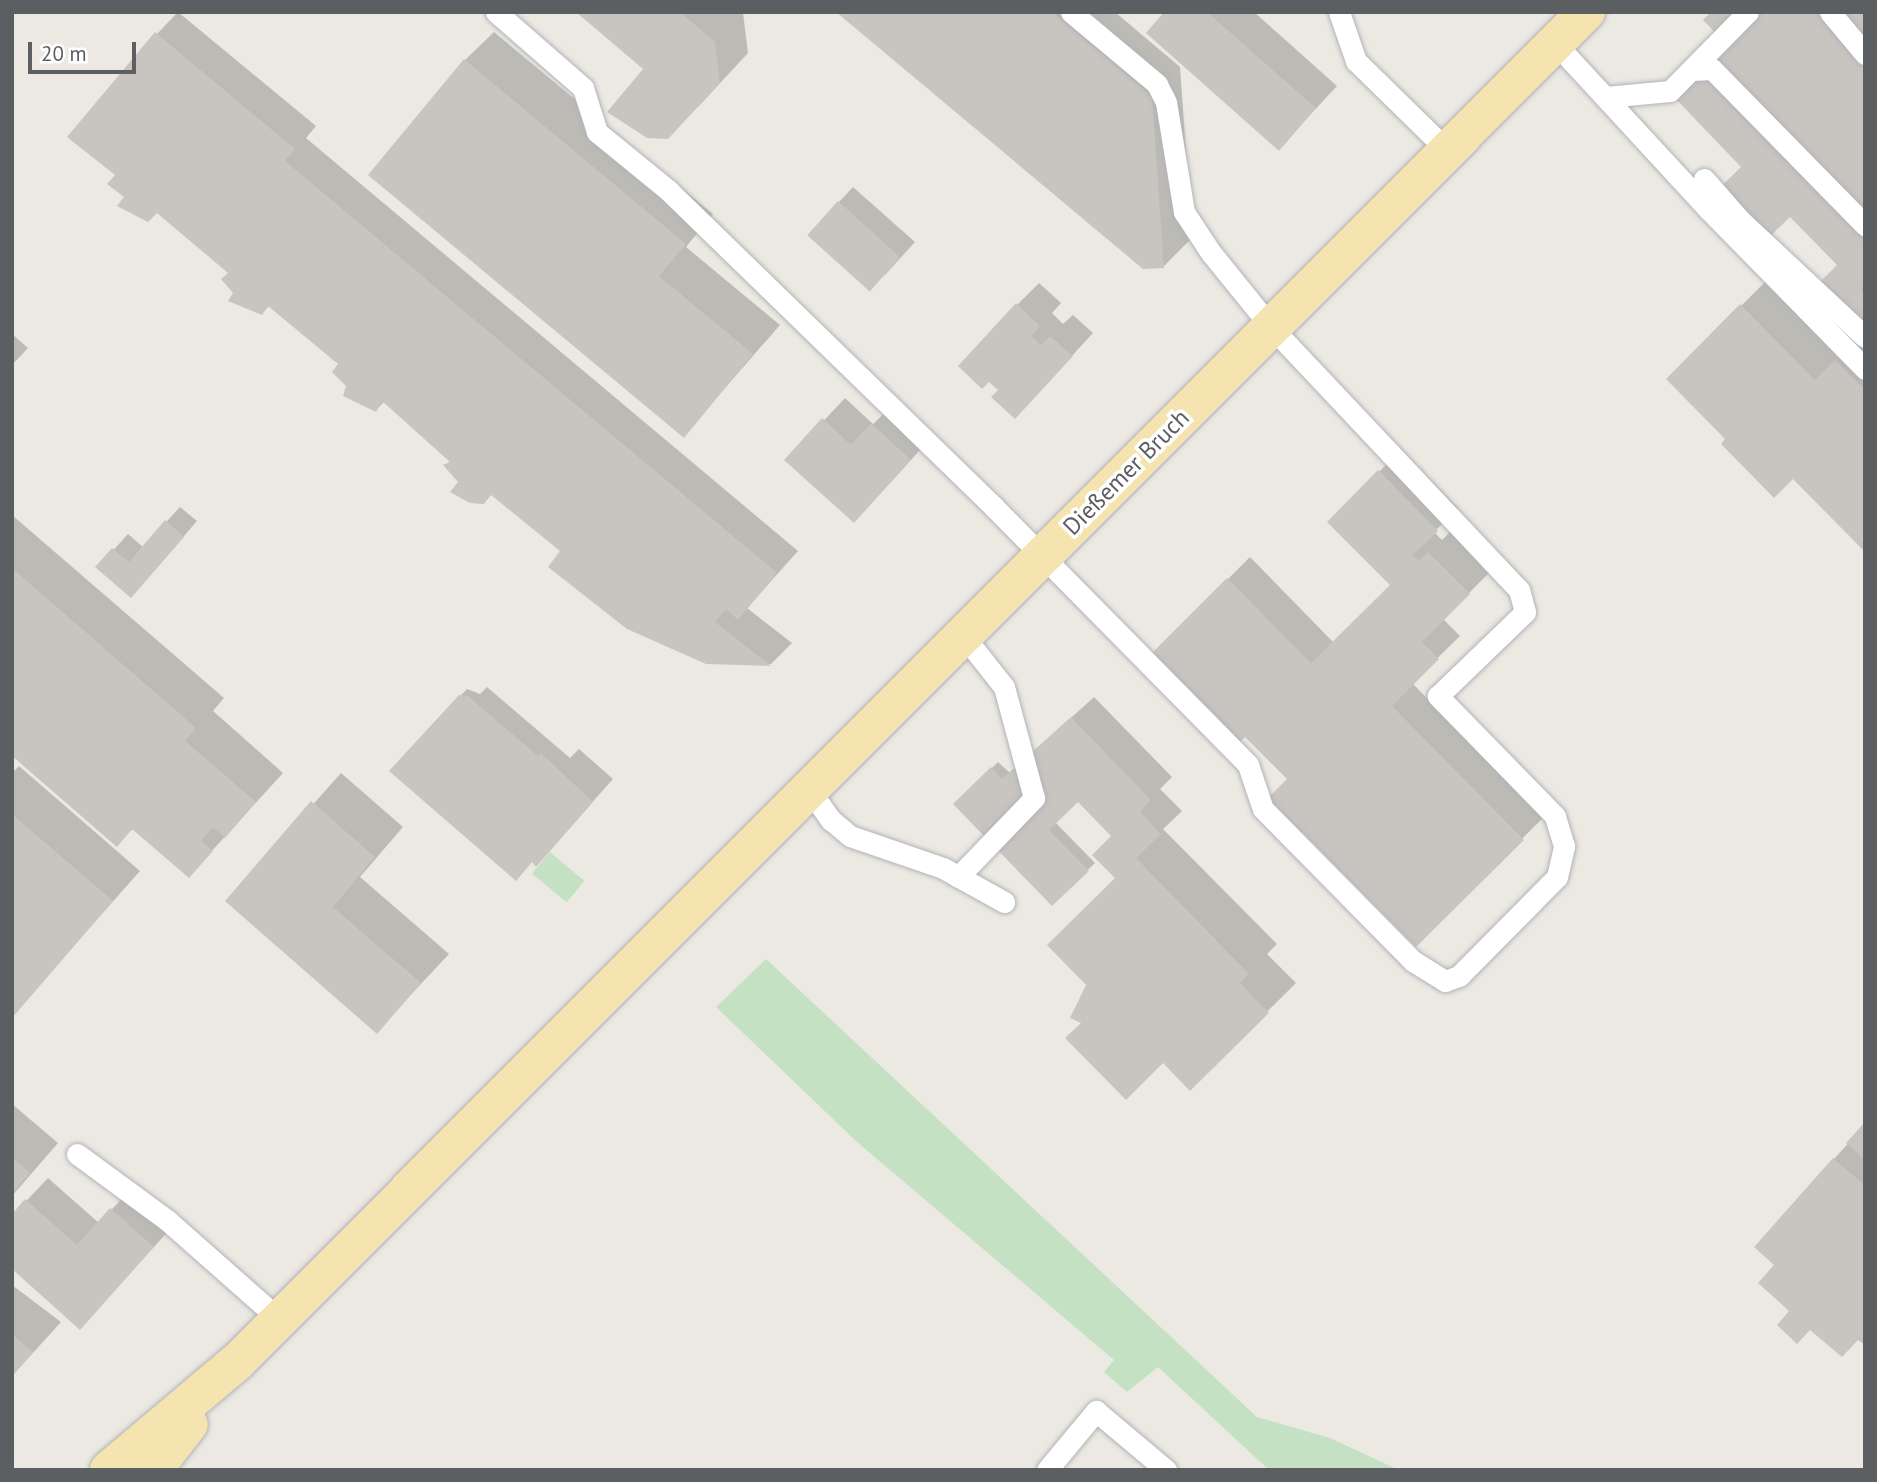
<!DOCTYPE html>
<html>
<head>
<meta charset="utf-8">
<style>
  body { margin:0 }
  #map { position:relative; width:1877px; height:1482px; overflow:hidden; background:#ece9e3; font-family:"PT Sans",sans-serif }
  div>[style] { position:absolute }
  .green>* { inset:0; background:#c5e1c3; transform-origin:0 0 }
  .shadow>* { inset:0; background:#0003 }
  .building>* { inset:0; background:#c8c4c0; transform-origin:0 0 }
  .roads { filter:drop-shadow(0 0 2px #b1b4b7) drop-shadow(0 0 2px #b1b4b7) }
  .service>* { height:21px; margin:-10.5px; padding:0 10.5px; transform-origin:10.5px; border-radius:10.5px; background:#fff }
  .primary>* { height:38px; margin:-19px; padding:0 19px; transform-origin:19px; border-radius:19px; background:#f5e4af }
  span { translate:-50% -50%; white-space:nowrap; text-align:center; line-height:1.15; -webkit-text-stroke:7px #fff; paint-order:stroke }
  .street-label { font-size:24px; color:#5b5f62 }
  .frame { position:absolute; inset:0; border:14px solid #5b5f62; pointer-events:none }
  .scale { position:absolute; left:28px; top:42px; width:108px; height:32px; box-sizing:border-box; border:4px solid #5b5f62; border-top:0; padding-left:9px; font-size:21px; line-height:24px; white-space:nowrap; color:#5b5f62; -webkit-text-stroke:5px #fff; paint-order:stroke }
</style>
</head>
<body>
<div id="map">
  <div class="green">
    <i style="left:550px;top:852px;width:45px;height:28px;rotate:40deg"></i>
    <i style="clip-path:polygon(766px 959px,1257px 1417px,1330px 1438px,1399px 1470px,1269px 1470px,1158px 1367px,1127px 1392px,1104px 1372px,1114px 1360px,857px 1142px,716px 1007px)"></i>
  </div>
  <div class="shadow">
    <i style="clip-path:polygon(178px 12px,316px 126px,306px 138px,798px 551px,747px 608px,792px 643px,771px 664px,706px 662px,492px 494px,460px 483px,446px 465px,451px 460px,385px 401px,376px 410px,341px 363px,270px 305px,262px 313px,235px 293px,230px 272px,157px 210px,127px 197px,117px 175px,157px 34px)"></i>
    <i style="clip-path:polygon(578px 12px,743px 13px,748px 53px,697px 108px)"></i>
    <i style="clip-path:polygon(839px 12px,1115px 12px,1180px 67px,1192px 238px,1164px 266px)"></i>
    <i style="clip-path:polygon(1167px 12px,1254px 12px,1337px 86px,1279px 148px)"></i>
    <i style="clip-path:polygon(1865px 12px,1865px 550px,1793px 477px,1728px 439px,1668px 379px,1770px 277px,1845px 353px,1839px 265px,1744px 166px)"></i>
    <i style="clip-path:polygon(494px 32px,713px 214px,686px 247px,780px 325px,684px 435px,465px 60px)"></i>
    <i style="clip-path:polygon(853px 187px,915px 242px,885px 275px,839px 202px)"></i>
    <i style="clip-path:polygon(1039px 283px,1061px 303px,1052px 313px,1063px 324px,1073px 315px,1093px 333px,1036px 395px,1000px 390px,1017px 305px)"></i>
    <i style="clip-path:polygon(12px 334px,28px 348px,12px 365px)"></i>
    <i style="clip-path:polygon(845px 398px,873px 424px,895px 403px,932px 437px,875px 499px,787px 460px)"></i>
    <i style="clip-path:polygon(1401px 450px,1458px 508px,1434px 532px,1442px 540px,1451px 531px,1491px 571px,1443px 619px,1460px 636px,1412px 683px,1544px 817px,1416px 944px,1289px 779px,1245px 735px,1151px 656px,1250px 557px,1334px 643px,1392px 585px,1329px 522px)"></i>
    <i style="clip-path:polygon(180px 507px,197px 521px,145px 581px,98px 567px,128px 534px,143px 547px)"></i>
    <i style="clip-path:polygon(12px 515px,224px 698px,213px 711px,283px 773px,189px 876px,134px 828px,117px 844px,12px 753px)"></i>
    <i style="clip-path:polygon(487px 687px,570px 758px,579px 749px,613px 779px,536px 865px,460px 696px,467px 689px,480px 694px)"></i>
    <i style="clip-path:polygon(1094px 697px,1172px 777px,1160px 789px,1182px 811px,1163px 829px,1277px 944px,1267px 954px,1296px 983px,1190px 1088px,1163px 1061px,1084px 1022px,1088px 985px,1117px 878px,1114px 836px,1078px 799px,1055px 822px,1095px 863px,1052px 904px,955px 804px,998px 762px,1010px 773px)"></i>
    <i style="clip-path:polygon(19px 766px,140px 871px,12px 1015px,12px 773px)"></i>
    <i style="clip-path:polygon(341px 773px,403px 827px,360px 877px,449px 954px,377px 1031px,227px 901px)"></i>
    <i style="clip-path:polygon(12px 1104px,58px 1143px,12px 1196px)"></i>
    <i style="clip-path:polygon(1865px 1125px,1865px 1343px,1792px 1311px,1777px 1265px,1834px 1159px)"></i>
    <i style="clip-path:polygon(48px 1178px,99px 1223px,133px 1187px,175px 1224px,80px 1327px,12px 1216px)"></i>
    <i style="clip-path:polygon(12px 1285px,61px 1322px,12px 1376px)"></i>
  </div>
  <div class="building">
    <i style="clip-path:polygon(576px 12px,680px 12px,715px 42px,720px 83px,668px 139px,647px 138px,607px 112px,643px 69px)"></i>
    <i style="clip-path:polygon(836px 12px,1052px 12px,1152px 96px,1164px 268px,1143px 269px)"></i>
    <i style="clip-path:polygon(1164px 12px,1207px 12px,1316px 108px,1279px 151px,1146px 33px)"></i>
    <i style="clip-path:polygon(1711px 12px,1865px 12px,1865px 285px,1861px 289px,1865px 292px,1865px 354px,1807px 295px,1837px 265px,1790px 217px,1757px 249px,1708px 199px,1741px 167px,1673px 96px,1726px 44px,1703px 20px)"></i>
    <i style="clip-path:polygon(155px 32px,295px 149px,285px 161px,777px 573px,738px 620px,726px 609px,715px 622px,771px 666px,706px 664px,627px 629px,548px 567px,560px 551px,491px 495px,484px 504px,470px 503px,450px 492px,458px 482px,443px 465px,450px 462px,382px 401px,376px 412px,343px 396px,346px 386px,332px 372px,338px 364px,268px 306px,262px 315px,228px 301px,233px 293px,221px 279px,228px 273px,157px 213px,148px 222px,117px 206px,124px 197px,107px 184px,115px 175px,67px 137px)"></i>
    <i style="clip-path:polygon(464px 59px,686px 244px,659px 276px,753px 354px,684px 438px,368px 175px)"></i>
    <i style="left:838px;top:201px;width:84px;height:46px;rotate:42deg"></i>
    <i style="clip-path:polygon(1016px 303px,1040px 326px,1031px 336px,1041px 345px,1050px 336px,1073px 356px,1015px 419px,991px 397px,998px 390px,989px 382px,982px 389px,958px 366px)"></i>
    <i style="clip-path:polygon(1740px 304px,1815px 380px,1835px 360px,1865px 390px,1865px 552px,1793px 479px,1774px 498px,1721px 444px,1725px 439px,1666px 379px)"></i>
    <i style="clip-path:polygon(822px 418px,851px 445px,871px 423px,911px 460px,854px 523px,784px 460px)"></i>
    <i style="clip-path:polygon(1378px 470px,1438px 531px,1413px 555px,1419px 561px,1428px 552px,1470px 594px,1422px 642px,1439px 659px,1392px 706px,1524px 840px,1416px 947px,1268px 798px,1287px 779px,1245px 737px,1237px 745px,1149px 656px,1227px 578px,1311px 663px,1390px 585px,1327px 522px)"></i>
    <i style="clip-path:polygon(165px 520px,184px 537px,131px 598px,95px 567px,112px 548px,129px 562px)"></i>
    <i style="clip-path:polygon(12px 568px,196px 728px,185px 741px,256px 802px,225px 838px,213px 827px,201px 841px,213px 851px,189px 878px,132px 829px,117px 847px,12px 756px)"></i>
    <i style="clip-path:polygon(459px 695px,468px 696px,538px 756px,541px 753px,593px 802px,536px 867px,532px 862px,516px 881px,389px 771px)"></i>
    <i style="clip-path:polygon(1071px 717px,1151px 800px,1140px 812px,1161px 834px,1136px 858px,1249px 974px,1240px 983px,1269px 1013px,1190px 1091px,1163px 1063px,1126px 1100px,1065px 1038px,1081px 1023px,1070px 1018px,1086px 985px,1047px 945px,1115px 878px,1092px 855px,1111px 836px,1078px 802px,1049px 830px,1089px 871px,1052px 906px,953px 804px,991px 767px,1002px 779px)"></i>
    <i style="clip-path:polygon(311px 801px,375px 857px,333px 907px,421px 983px,377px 1034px,225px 901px)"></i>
    <i style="clip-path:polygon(12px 814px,113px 901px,12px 1018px)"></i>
    <i style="clip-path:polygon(1865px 1122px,1865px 1160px,1846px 1143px)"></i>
    <i style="clip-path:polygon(12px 1157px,30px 1173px,12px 1194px)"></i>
    <i style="clip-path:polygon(1833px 1158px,1862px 1183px,1865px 1179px,1865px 1345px,1858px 1340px,1842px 1357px,1810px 1330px,1797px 1344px,1777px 1325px,1789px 1311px,1758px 1283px,1774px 1265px,1754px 1247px)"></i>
    <i style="clip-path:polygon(25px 1199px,77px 1245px,110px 1208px,154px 1247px,80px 1330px,12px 1269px,12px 1214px)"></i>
    <i style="clip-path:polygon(12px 1334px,33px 1352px,12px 1376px)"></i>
  </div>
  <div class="roads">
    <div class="service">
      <i style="left:496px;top:12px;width:116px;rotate:41.1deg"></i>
      <i style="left:583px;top:88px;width:46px;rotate:72.3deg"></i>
      <i style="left:597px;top:132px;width:92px;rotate:39.2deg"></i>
      <i style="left:668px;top:190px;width:455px;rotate:44.2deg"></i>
      <i style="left:994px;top:507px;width:362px;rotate:45.4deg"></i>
      <i style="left:1248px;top:765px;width:46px;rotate:71.2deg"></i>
      <i style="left:1263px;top:809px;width:214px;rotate:45.4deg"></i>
      <i style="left:1413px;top:961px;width:38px;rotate:32deg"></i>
      <i style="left:1445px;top:981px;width:15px;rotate:-20deg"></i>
      <i style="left:1459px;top:976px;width:139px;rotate:-45.3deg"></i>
      <i style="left:1557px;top:877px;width:32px;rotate:-77deg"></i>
      <i style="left:1564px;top:846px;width:31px;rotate:-107deg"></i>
      <i style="left:1555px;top:816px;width:168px;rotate:-134.3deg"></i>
      <i style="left:1438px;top:696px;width:121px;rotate:-44deg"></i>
      <i style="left:1525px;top:612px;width:23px;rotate:-105deg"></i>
      <i style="left:1519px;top:590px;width:361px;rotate:-133.3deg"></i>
      <i style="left:1271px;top:327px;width:95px;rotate:-129deg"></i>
      <i style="left:1211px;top:253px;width:49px;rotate:-123.4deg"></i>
      <i style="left:1184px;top:212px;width:111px;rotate:-99.3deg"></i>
      <i style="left:1166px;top:102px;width:20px;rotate:-117deg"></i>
      <i style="left:1157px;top:84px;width:112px;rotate:-140.1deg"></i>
      <i style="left:1339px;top:12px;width:52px;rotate:70.9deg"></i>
      <i style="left:1356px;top:61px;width:129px;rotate:44.4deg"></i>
      <i style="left:1830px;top:12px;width:55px;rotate:50.2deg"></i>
      <i style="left:1555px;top:43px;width:227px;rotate:47.3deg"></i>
      <i style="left:1709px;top:210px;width:223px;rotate:45.5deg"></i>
      <i style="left:1692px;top:70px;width:20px;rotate:-3deg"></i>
      <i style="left:1712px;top:69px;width:219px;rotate:45.6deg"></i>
      <i style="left:1606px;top:97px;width:64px;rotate:-5.4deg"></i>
      <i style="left:1670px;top:91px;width:111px;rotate:-45.4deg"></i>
      <i style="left:1704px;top:179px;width:55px;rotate:48.7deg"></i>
      <i style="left:1740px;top:220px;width:171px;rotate:43.1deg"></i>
      <i style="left:809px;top:789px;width:38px;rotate:55deg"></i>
      <i style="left:831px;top:820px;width:25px;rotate:40deg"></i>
      <i style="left:850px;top:836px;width:98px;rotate:19deg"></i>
      <i style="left:943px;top:868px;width:70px;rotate:29.1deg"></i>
      <i style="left:958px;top:877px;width:110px;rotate:-46.1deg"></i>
      <i style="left:1034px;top:798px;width:115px;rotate:-105.1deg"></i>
      <i style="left:1004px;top:687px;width:66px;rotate:-128.3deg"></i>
      <i style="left:77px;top:1154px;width:112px;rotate:36.3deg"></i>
      <i style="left:167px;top:1220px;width:149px;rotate:41.5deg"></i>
      <i style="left:1047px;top:1470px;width:77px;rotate:-50.3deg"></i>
      <i style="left:1096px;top:1411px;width:92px;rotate:40.1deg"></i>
    </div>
    <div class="primary">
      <i style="left:109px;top:1470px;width:169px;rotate:-40.2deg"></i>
      <i style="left:238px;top:1361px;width:1907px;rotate:-45.02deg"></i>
      <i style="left:153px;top:1470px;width:58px;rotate:-52deg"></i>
    </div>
  </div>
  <div class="street-label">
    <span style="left:1126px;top:472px;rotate:-45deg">Dießemer Bruch</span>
  </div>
  <div class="frame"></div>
  <div class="scale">20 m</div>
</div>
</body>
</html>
